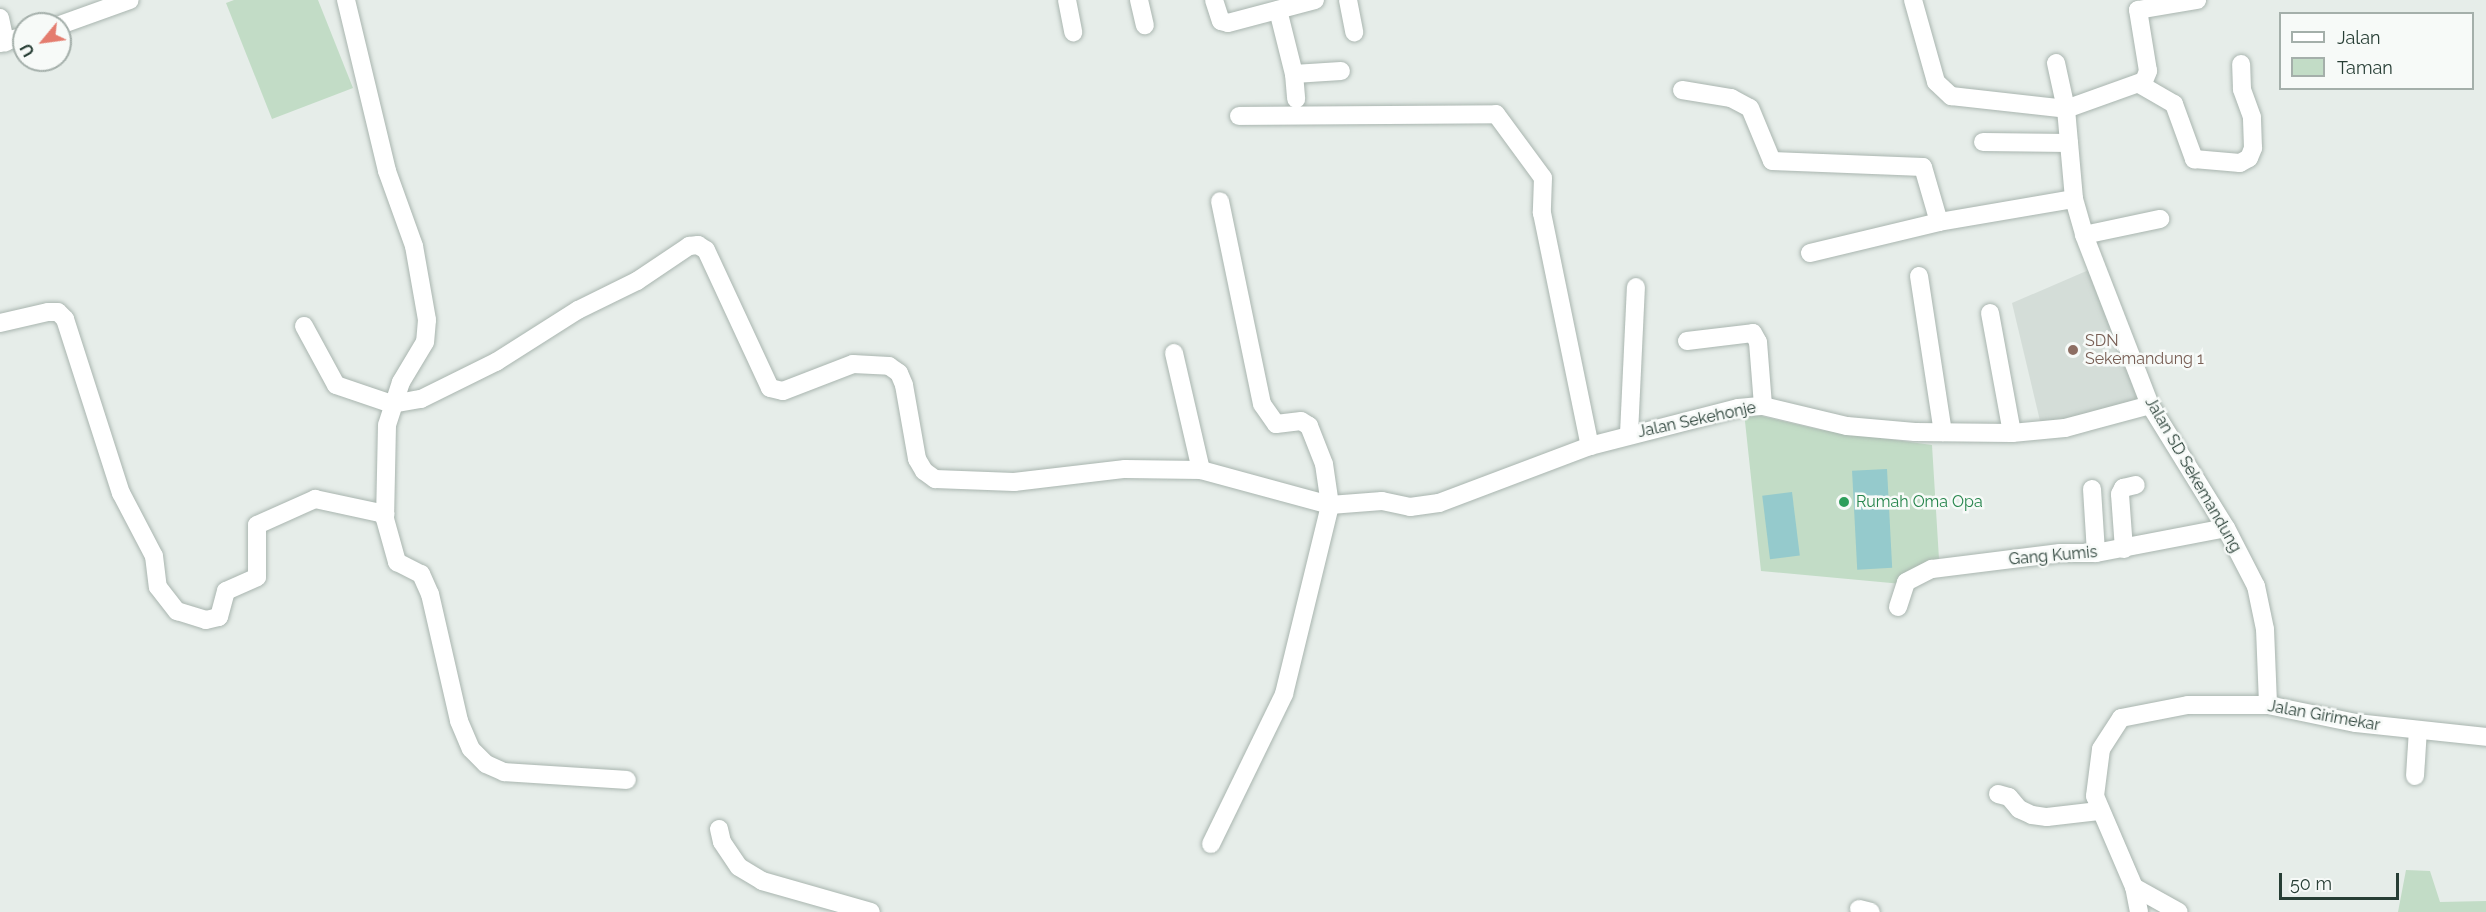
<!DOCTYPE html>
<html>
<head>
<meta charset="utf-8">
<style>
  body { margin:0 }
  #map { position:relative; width:2486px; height:912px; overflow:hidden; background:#e6ede9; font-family:Raleway,sans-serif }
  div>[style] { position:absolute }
  .built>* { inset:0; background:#d4ddd8 }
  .green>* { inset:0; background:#c2dcc6 }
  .water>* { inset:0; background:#95cacc; transform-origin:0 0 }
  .roads { filter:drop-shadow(0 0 2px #a9b5af) drop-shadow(0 0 2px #a9b5af) }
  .minor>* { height:18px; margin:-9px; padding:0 9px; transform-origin:9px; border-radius:9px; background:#fff }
  .dots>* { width:16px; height:16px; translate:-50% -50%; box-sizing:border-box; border:3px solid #f7faf8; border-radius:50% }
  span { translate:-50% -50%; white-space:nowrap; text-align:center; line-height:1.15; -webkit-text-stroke:5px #f7faf8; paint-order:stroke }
  .education-label { font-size:16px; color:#785e54 }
  .left { translate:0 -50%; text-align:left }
  .street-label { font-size:16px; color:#273e35 }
  .leisure-label { font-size:16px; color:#27864d }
  .legend { position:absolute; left:2279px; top:12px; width:195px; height:78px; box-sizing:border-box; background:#f7faf8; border:2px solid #a4afaa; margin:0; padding:8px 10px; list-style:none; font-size:18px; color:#273e35 }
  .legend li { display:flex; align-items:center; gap:12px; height:30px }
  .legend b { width:30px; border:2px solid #a4afaa }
  .north { position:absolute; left:12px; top:12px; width:60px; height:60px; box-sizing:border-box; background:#f7faf8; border:2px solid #a4afaa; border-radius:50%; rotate:241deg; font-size:16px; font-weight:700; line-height:24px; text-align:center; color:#273e35 }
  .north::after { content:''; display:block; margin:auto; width:21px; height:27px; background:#e47c6e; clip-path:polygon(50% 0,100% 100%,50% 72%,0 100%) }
  .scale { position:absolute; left:2279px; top:873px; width:120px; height:27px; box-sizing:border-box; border:3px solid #273e35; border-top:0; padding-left:8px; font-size:18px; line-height:21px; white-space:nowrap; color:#273e35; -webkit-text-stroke:4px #f7faf8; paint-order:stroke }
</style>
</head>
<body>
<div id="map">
  <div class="built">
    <i style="clip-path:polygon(2091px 269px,2141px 397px,2074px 422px,2041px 425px,2012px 303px)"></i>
  </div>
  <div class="green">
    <i style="clip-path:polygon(234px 0,318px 0,353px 88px,272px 119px,226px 3px)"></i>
    <i style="clip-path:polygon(1744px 412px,1821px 430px,1932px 445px,1939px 559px,1902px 584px,1761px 571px)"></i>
    <i style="clip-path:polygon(2406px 870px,2430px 871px,2440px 902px,2486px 901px,2486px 912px,2398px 912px)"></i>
  </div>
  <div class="water">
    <i style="left:1887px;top:469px;width:99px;height:35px;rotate:87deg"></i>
    <i style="left:1792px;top:492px;width:64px;height:30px;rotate:83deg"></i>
  </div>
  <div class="roads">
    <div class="minor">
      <i style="left:346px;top:0;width:176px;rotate:76.5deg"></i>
      <i style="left:387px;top:171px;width:80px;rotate:70.2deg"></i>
      <i style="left:414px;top:246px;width:75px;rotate:80deg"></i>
      <i style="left:427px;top:320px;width:22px;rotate:95deg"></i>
      <i style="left:425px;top:342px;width:47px;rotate:121deg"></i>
      <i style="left:401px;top:382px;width:45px;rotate:108deg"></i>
      <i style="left:387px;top:425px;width:94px;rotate:91.2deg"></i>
      <i style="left:385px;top:519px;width:45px;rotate:74.4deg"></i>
      <i style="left:397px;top:562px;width:27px;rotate:27deg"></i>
      <i style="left:421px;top:574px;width:22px;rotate:66deg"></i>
      <i style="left:430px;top:594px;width:130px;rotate:77.1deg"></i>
      <i style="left:459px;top:721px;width:30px;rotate:67deg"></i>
      <i style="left:471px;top:749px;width:21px;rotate:45deg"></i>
      <i style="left:486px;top:764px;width:20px;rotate:24deg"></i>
      <i style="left:504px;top:772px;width:123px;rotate:3.7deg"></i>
      <i style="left:1067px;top:0;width:33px;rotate:79deg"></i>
      <i style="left:1139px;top:0;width:26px;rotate:77deg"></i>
      <i style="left:1214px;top:0;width:22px;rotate:72deg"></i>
      <i style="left:1221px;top:21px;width:7px;rotate:16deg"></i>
      <i style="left:1228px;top:23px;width:90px;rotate:-14.8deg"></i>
      <i style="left:1348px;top:0;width:33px;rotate:79deg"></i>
      <i style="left:1913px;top:0;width:85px;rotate:74.3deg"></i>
      <i style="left:1936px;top:82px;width:21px;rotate:43deg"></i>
      <i style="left:1951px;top:96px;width:116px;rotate:6.4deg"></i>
      <i style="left:2066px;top:109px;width:83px;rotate:-19.7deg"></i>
      <i style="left:2144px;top:81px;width:11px;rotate:-68deg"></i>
      <i style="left:2148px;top:71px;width:62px;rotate:-99.3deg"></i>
      <i style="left:2138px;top:10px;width:60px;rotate:-9.6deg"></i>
      <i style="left:1278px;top:10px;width:66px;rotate:76deg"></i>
      <i style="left:1294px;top:74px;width:25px;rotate:85deg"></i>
      <i style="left:0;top:18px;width:25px;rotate:78deg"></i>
      <i style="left:60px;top:25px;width:74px;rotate:-19.7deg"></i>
      <i style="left:0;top:43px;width:25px;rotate:-16deg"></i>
      <i style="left:2056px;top:63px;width:47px;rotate:77.7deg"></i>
      <i style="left:2066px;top:109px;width:90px;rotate:84.9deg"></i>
      <i style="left:2074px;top:199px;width:37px;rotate:74deg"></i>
      <i style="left:2084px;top:235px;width:182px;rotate:68.8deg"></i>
      <i style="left:2150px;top:405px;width:145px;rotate:58.3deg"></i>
      <i style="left:2226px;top:528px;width:65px;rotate:62.7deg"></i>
      <i style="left:2256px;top:586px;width:44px;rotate:78.2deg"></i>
      <i style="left:2265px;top:629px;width:76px;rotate:87.7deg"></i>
      <i style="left:1294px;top:74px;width:47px;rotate:-3.7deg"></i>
      <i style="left:2141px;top:85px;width:38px;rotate:30deg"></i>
      <i style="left:2174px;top:104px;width:59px;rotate:70deg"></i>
      <i style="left:2194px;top:159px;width:46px;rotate:5deg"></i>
      <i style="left:2240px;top:163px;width:10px;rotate:-29deg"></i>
      <i style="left:2249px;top:158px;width:11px;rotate:-68deg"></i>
      <i style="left:2253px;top:148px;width:31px;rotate:-92deg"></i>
      <i style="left:2252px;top:117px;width:30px;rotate:-110deg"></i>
      <i style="left:2242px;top:89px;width:25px;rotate:-92deg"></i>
      <i style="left:1682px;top:90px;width:50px;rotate:9.3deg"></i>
      <i style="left:1731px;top:98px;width:21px;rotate:28deg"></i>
      <i style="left:1750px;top:108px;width:57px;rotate:67.5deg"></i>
      <i style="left:1772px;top:161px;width:151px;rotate:2.3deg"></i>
      <i style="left:1923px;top:167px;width:57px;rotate:73.8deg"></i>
      <i style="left:1939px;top:222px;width:137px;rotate:-9.7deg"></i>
      <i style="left:1239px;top:116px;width:257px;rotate:-0.4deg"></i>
      <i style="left:1496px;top:114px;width:79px;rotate:53.7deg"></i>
      <i style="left:1543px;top:178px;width:35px;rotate:92deg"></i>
      <i style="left:1542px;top:213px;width:238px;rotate:78.4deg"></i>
      <i style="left:1983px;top:142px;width:86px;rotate:0.7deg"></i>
      <i style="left:2084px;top:235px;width:78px;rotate:-11.9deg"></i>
      <i style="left:1810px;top:253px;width:133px;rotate:-13.5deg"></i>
      <i style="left:1919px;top:276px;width:158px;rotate:81.3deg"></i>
      <i style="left:1990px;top:313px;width:122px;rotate:79.6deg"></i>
      <i style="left:0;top:323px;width:49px;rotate:-12.9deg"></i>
      <i style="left:48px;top:312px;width:10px"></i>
      <i style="left:58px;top:312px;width:10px;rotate:45deg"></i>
      <i style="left:65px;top:319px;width:183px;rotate:72.2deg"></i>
      <i style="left:121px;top:493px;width:71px;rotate:62.4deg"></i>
      <i style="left:154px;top:556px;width:31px;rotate:83deg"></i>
      <i style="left:158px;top:587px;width:31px;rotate:52deg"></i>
      <i style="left:177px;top:611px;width:30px;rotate:17deg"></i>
      <i style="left:206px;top:620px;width:13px;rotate:-13deg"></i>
      <i style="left:219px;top:617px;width:27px;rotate:-75deg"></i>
      <i style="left:226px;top:591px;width:34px;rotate:-24deg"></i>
      <i style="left:257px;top:577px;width:52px;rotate:-90deg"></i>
      <i style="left:257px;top:525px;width:64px;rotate:-24.1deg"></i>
      <i style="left:315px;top:499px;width:72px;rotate:12.1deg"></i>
      <i style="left:304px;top:326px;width:67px;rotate:61.5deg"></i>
      <i style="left:336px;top:385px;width:59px;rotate:18.7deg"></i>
      <i style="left:392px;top:404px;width:29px;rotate:-10deg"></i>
      <i style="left:421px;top:399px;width:84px;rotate:-26.3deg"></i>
      <i style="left:496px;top:362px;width:97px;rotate:-32.4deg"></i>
      <i style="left:578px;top:310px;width:66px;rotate:-26.2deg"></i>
      <i style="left:637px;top:281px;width:63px;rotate:-33.9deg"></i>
      <i style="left:689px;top:246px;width:9px;rotate:-6deg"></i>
      <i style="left:698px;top:245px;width:9px;rotate:32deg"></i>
      <i style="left:706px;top:250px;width:152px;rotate:65.1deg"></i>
      <i style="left:770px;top:388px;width:13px;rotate:13deg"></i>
      <i style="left:783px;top:391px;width:75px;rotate:-21.1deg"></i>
      <i style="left:853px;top:364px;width:36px;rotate:3deg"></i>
      <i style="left:889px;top:366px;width:12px;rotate:35deg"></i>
      <i style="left:899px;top:373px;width:13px;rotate:67deg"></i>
      <i style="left:904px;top:385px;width:75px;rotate:80deg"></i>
      <i style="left:917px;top:459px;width:14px;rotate:60deg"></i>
      <i style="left:924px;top:471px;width:14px;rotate:36deg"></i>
      <i style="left:935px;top:479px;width:79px;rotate:2.2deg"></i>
      <i style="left:1014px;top:482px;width:112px;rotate:-6.7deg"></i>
      <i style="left:1125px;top:469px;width:76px;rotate:0.8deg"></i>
      <i style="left:1201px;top:470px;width:134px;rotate:15.2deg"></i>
      <i style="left:1330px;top:505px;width:52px;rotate:-4.4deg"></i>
      <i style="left:1382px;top:501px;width:29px;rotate:12deg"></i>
      <i style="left:1410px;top:507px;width:29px;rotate:-8deg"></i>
      <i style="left:1439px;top:503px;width:161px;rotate:-20.7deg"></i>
      <i style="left:1590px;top:446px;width:153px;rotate:-14.4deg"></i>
      <i style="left:1738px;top:408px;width:25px;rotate:-5deg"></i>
      <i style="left:1763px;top:406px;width:86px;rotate:13.4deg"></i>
      <i style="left:1847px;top:426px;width:68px;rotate:5deg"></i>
      <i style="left:1915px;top:432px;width:97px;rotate:0.6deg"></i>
      <i style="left:2012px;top:433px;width:53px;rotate:-5.4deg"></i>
      <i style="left:2065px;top:428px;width:88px;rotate:-15.1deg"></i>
      <i style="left:1687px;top:341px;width:66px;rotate:-6.9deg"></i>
      <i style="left:1753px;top:333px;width:10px;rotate:61deg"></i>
      <i style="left:1758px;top:342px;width:64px;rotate:85.5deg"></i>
      <i style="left:1174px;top:353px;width:120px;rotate:77deg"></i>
      <i style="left:1629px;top:434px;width:147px;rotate:-87.3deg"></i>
      <i style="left:2092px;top:489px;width:64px;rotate:86.4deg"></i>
      <i style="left:2124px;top:549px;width:55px;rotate:-94.2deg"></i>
      <i style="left:2120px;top:494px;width:7px;rotate:-63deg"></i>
      <i style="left:2123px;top:488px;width:13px;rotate:-13deg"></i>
      <i style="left:1898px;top:607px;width:26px;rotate:-72deg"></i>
      <i style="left:1906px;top:582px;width:29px;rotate:-27deg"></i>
      <i style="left:1932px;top:569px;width:129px;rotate:-7.1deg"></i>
      <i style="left:2060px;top:553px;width:36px"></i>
      <i style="left:2096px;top:553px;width:132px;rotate:-10.9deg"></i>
      <i style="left:2415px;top:776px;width:46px;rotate:-86.3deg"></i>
      <i style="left:1998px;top:794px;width:11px;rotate:15deg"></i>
      <i style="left:2009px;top:797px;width:16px;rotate:50deg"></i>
      <i style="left:2019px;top:809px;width:14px;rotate:25deg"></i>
      <i style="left:2032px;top:815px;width:15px;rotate:8deg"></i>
      <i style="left:2047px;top:817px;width:52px;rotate:-6.6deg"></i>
      <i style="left:719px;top:829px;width:13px;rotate:77deg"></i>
      <i style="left:722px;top:842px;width:30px;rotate:56deg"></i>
      <i style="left:739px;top:867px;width:27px;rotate:31deg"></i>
      <i style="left:762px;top:881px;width:113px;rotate:15.9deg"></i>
      <i style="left:1211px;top:844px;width:167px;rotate:-64deg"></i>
      <i style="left:1284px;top:694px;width:195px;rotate:-76.3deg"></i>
      <i style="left:1330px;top:505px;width:41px;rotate:-98.3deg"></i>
      <i style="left:1324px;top:464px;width:41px;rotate:-111.5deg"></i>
      <i style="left:1309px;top:426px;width:9px;rotate:-148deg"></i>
      <i style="left:1301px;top:421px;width:25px;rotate:173deg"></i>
      <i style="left:1276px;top:424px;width:24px;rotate:-125deg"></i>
      <i style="left:1262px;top:404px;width:207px;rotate:-101.7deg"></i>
      <i style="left:2134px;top:887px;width:51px;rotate:29.1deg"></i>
      <i style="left:1859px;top:909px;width:12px;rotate:14deg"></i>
      <i style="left:2139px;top:912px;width:25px;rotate:-101deg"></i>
      <i style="left:2134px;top:887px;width:99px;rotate:-113.2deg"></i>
      <i style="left:2095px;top:796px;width:47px;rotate:-82.7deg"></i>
      <i style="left:2101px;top:749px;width:37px;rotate:-57deg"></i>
      <i style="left:2121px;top:718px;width:68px;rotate:-11deg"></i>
      <i style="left:2188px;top:705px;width:80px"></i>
      <i style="left:2268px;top:705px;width:90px;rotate:11.6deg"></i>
      <i style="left:2356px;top:723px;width:131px;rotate:6.1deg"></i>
    </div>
  </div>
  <div class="dots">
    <i style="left:2073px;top:350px;background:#8d6e63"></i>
    <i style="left:1844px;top:502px;background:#2e9e5b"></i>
  </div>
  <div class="education-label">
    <span class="left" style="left:2085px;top:350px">SDN<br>Sekemandung 1</span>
  </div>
  <div class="street-label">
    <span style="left:1697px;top:420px;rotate:-12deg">Jalan Sekehonje</span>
    <span style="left:2193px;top:475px;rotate:60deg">Jalan SD Sekemandung</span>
    <span style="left:2053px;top:556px;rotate:-5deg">Gang Kumis</span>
    <span style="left:2324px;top:716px;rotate:10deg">Jalan Girimekar</span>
  </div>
  <div class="leisure-label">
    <span class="left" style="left:1856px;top:502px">Rumah Oma Opa</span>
  </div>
  <ul class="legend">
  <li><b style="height:8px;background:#fff"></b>Jalan</li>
  <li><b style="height:16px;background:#c2dcc6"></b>Taman</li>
  </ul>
  <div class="north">U</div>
  <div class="scale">50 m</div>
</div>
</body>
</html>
